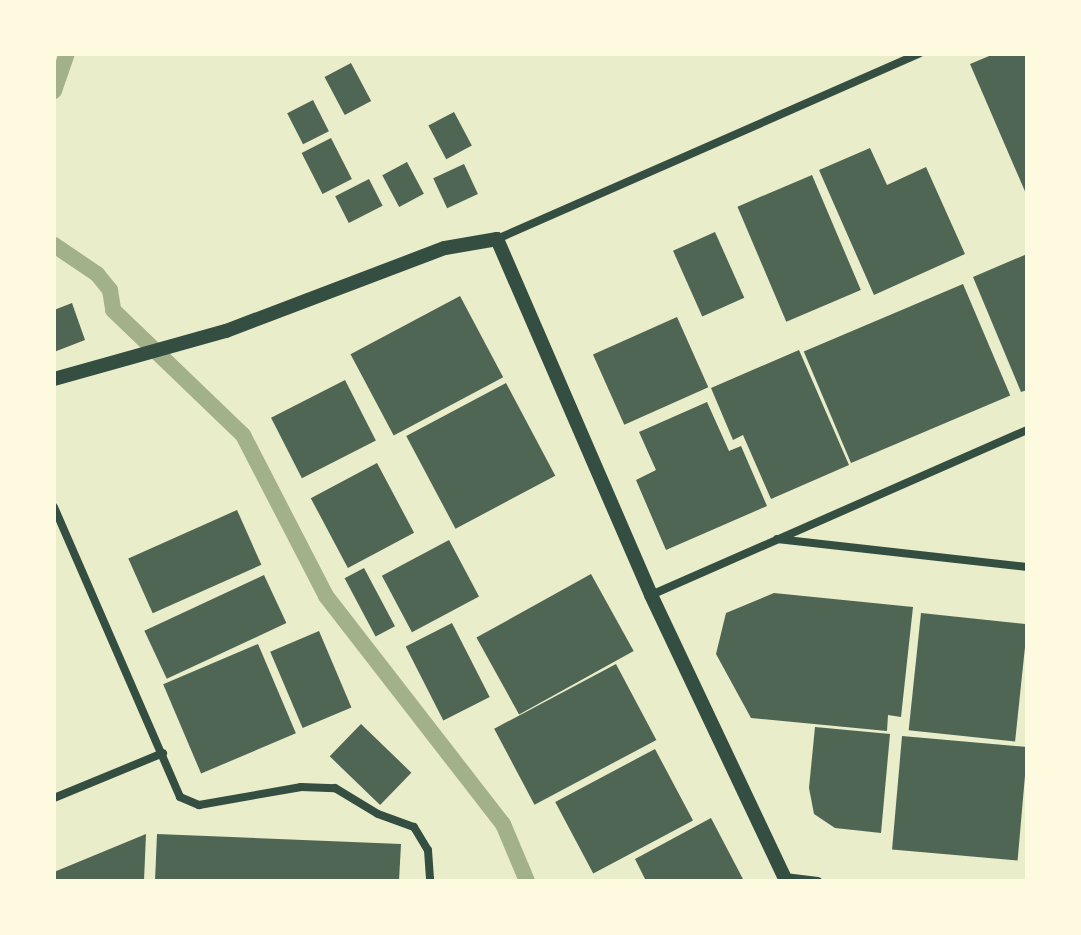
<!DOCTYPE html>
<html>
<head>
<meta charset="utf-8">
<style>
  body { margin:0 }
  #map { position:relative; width:1081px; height:935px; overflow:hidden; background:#e9edc9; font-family:Karla,sans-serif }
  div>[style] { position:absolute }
  .stream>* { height:16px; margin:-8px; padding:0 8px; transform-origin:8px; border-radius:8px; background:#a3b18a }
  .building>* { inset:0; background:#4f6655; transform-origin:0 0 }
  .minor>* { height:8px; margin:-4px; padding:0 4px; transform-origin:4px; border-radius:4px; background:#344e41 }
  .tertiary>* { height:14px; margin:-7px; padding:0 7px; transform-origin:7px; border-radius:7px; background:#344e41 }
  span { translate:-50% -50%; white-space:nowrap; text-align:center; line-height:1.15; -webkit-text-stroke:8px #fefae0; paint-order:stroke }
  .frame { position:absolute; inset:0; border:56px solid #fefae0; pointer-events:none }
</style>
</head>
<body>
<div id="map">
  <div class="stream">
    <i style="left:54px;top:91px;width:39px;rotate:-71deg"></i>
    <i style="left:54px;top:245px;width:52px;rotate:34deg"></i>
    <i style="left:97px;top:274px;width:21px;rotate:51deg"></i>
    <i style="left:110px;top:290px;width:20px;rotate:81deg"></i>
    <i style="left:113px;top:310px;width:180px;rotate:43.9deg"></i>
    <i style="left:243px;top:435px;width:181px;rotate:62.7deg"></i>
    <i style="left:326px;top:596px;width:289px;rotate:52.2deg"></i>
    <i style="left:503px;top:824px;width:62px;rotate:67.2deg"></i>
  </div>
  <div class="building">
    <i style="clip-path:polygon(994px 54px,1027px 54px,1027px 196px,970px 64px)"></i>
    <i style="left:351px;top:63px;width:43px;height:30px;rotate:62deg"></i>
    <i style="left:313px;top:100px;width:35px;height:29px;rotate:63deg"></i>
    <i style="left:454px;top:112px;width:38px;height:29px;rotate:62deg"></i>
    <i style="left:331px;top:138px;width:46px;height:33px;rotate:63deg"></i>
    <i style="clip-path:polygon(870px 148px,887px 185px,926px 167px,965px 254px,874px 295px,819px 170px)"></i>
    <i style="left:407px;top:162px;width:36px;height:28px;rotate:62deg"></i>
    <i style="left:464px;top:164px;width:33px;height:34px;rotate:65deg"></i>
    <i style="left:812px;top:175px;width:125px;height:81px;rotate:67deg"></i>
    <i style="left:369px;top:179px;width:30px;height:38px;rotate:63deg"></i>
    <i style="left:715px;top:232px;width:72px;height:46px;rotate:66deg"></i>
    <i style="clip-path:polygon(1027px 254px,1027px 390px,1021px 392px,973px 277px)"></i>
    <i style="left:963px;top:284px;width:121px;height:173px;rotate:67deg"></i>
    <i style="left:460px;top:296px;width:92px;height:124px;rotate:62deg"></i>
    <i style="clip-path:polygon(72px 303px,85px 340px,54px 352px,54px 310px)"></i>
    <i style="left:677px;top:317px;width:77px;height:92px;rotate:66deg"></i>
    <i style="clip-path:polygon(799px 350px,849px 465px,771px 499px,743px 435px,733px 440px,711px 388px)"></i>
    <i style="left:345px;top:380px;width:68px;height:83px;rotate:63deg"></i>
    <i style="left:506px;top:383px;width:105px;height:113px;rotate:62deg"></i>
    <i style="clip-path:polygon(707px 402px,729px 451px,741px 446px,767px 506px,666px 550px,636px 480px,656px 470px,639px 432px)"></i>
    <i style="left:377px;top:463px;width:79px;height:75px;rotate:62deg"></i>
    <i style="left:237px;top:510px;width:60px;height:119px;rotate:66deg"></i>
    <i style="left:449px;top:540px;width:64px;height:76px;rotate:62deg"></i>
    <i style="left:364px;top:568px;width:66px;height:22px;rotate:62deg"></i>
    <i style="left:591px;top:574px;width:88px;height:131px;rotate:61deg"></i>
    <i style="left:264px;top:575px;width:53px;height:132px;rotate:65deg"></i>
    <i style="clip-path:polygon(774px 593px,913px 607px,901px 717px,888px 715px,887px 731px,751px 718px,716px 654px,726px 613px)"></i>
    <i style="left:921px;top:613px;width:107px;height:118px;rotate:6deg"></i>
    <i style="left:452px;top:623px;width:83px;height:52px;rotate:63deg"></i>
    <i style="left:319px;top:631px;width:83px;height:53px;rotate:67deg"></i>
    <i style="left:258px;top:644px;width:97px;height:103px;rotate:67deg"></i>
    <i style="left:616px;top:664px;width:86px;height:138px;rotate:62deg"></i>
    <i style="left:361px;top:724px;width:70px;height:45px;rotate:44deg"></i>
    <i style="clip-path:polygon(815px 727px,890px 734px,881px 833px,835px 828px,814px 814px,809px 788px)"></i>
    <i style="left:902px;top:736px;width:126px;height:114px;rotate:5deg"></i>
    <i style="left:655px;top:749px;width:81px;height:113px;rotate:62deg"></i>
    <i style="clip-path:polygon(711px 818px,744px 881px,646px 881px,635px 859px)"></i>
    <i style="clip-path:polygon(146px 834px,144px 881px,54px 881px,54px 872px)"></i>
    <i style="clip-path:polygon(157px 834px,401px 844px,399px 881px,155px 881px)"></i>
  </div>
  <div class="minor">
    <i style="left:497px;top:239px;width:461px;rotate:-23.7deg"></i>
    <i style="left:54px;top:507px;width:316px;rotate:66.5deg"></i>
    <i style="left:180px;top:797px;width:21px;rotate:23deg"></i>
    <i style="left:199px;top:805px;width:104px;rotate:-10deg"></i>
    <i style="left:301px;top:787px;width:34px;rotate:2deg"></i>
    <i style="left:335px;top:788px;width:50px;rotate:31.2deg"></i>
    <i style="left:378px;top:814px;width:38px;rotate:20deg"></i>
    <i style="left:414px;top:827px;width:27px;rotate:59deg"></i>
    <i style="left:428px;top:850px;width:31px;rotate:86deg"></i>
    <i style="left:777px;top:539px;width:252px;rotate:6.4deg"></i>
    <i style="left:651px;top:595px;width:411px;rotate:-23.7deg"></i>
    <i style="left:54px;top:798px;width:118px;rotate:-22.4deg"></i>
    <i style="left:785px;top:877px;width:33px;rotate:7deg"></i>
  </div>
  <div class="tertiary">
    <i style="left:54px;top:379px;width:179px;rotate:-15.6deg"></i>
    <i style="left:226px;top:331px;width:234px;rotate:-20.8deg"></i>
    <i style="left:445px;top:248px;width:53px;rotate:-9.8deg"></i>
    <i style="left:497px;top:239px;width:388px;rotate:66.6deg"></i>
    <i style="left:651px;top:595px;width:316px;rotate:64.7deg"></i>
  </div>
  <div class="frame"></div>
</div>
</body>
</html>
